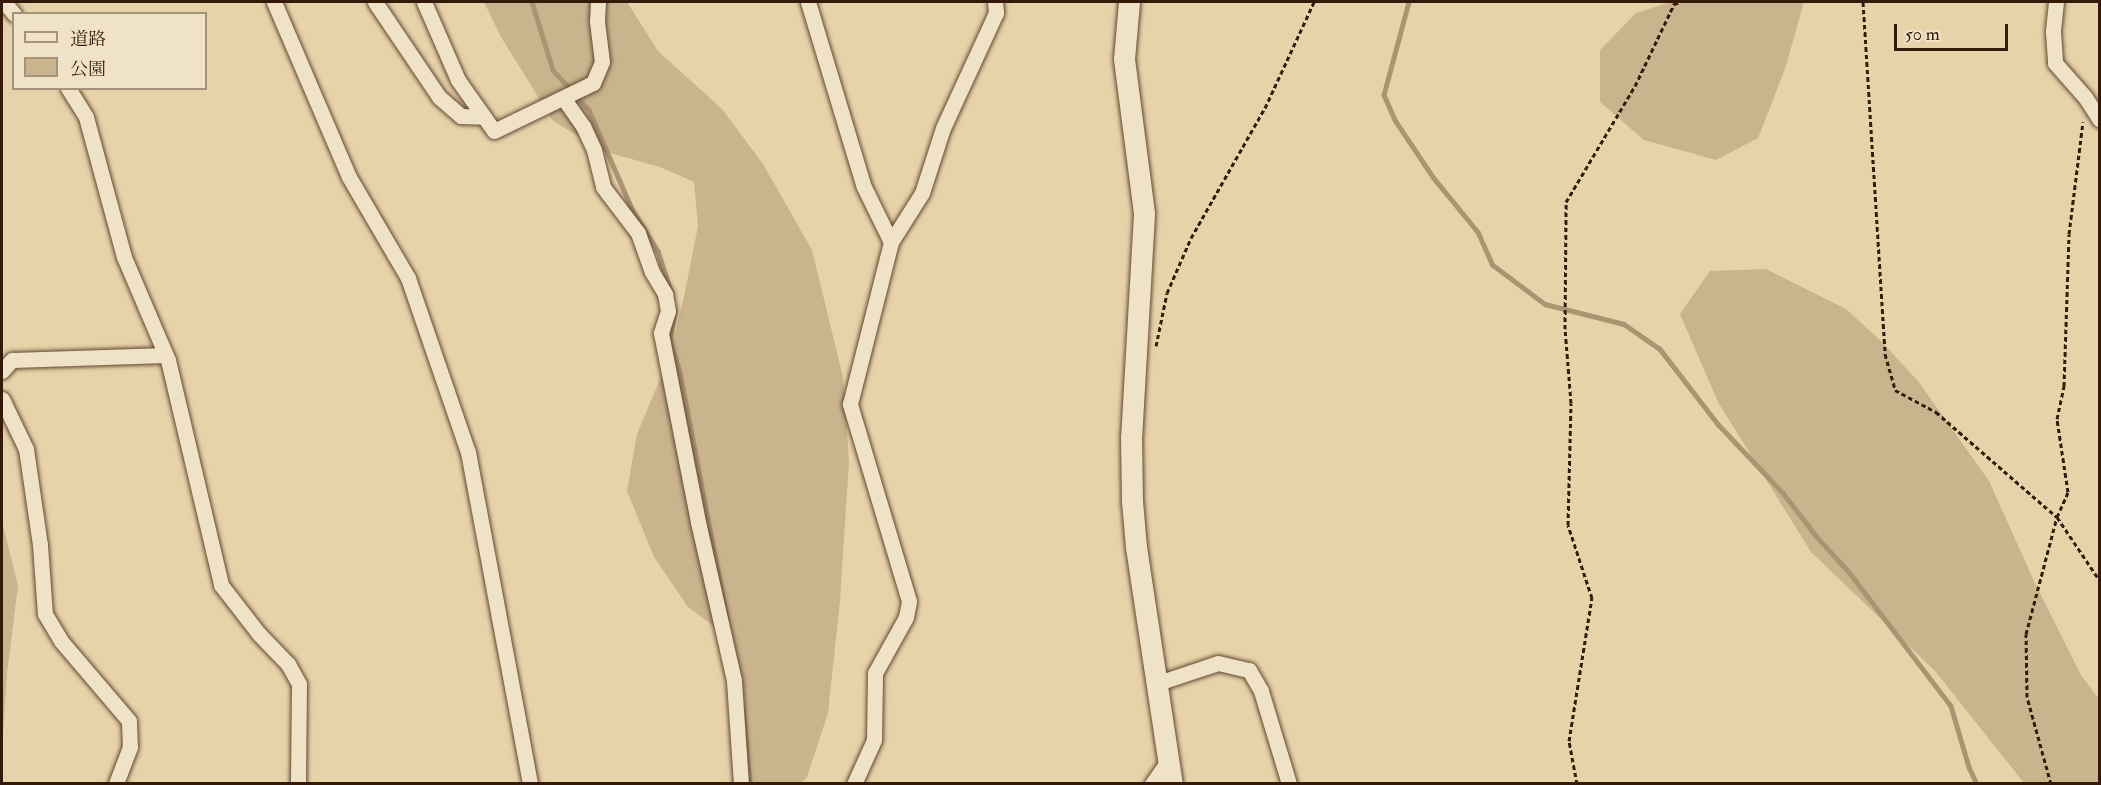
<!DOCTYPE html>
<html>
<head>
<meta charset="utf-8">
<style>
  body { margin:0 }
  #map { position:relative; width:2101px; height:785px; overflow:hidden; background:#e7d3a9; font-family:"IM FELL Double Pica","Noto Serif JP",serif }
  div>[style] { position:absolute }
  .green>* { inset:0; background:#c9b48e }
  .stream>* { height:4.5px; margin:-2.25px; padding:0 2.25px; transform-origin:2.25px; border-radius:2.25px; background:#ab9473 }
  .path>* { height:3px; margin-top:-1.5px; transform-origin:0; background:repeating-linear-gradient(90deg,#361a09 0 4.5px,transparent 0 7.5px) }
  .roads { filter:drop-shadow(0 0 2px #624831) drop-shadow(0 0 2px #624831) }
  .street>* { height:15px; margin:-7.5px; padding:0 7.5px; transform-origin:7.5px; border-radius:7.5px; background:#efe2c7 }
  .secondary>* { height:21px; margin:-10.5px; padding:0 10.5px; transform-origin:10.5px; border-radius:10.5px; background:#efe2c7 }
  span { translate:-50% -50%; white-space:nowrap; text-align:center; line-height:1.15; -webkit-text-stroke:4.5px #efe2c7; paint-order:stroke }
  .frame { position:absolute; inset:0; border:3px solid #361a09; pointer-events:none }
  .legend { position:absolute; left:12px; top:12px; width:195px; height:78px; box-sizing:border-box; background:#efe2c7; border:2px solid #a5927b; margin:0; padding:8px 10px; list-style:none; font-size:18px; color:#361a09 }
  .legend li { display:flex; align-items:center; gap:12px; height:30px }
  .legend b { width:30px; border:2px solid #a5927b }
  .scale { position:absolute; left:1894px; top:24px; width:114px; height:27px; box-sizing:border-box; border:3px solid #361a09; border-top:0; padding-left:8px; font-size:18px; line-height:21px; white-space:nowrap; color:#361a09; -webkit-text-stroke:4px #efe2c7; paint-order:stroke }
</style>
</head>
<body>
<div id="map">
  <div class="green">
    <i style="clip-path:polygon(484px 2px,627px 2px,658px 51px,722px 109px,763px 164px,812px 250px,843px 377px,849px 461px,840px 601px,828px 713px,807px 777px,801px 783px,747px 783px,728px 637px,688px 607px,654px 557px,627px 491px,637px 434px,669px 358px,685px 292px,698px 226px,694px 182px,660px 167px,603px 151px,553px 121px,501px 37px)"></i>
    <i style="clip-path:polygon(1671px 2px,1804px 2px,1785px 69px,1758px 138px,1716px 160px,1644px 140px,1600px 102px,1600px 50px,1636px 13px)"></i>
    <i style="clip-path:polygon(1766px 269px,1846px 309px,1881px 341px,1918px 381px,1989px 481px,2034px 581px,2081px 675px,2099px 699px,2099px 783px,2024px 783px,1935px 671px,1811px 552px,1718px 402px,1680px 314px,1710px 271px)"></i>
    <i style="clip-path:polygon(2px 521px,18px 586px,7px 673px,2px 750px)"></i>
  </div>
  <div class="stream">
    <i style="left:532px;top:2px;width:71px;rotate:72.8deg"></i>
    <i style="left:553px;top:70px;width:54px;rotate:48deg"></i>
    <i style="left:589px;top:110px;width:108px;rotate:66.5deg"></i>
    <i style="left:632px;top:209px;width:49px;rotate:58.2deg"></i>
    <i style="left:658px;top:251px;width:45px;rotate:72deg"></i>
    <i style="left:1409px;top:2px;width:96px;rotate:105deg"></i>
    <i style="left:1384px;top:95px;width:27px;rotate:66deg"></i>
    <i style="left:1395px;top:120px;width:69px;rotate:56.3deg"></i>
    <i style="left:1433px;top:177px;width:71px;rotate:50.7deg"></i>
    <i style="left:1478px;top:232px;width:36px;rotate:66deg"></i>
    <i style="left:1493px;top:265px;width:65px;rotate:36.9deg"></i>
    <i style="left:1545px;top:304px;width:81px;rotate:14.2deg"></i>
    <i style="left:1624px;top:324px;width:44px;rotate:34.8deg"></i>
    <i style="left:1660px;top:349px;width:95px;rotate:52.3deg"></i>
    <i style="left:1718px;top:424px;width:96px;rotate:46.7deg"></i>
    <i style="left:1784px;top:494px;width:54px;rotate:52.5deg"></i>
    <i style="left:1817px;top:537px;width:47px;rotate:47.6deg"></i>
    <i style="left:1849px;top:572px;width:168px;rotate:52.7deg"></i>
    <i style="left:1951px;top:706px;width:64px;rotate:73.6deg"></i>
    <i style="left:1969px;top:767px;width:19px;rotate:65deg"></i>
    <i style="left:675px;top:311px;width:30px;rotate:99deg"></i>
    <i style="left:670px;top:341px;width:33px;rotate:72deg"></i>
    <i style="left:680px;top:372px;width:250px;rotate:79.2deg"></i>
    <i style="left:743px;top:709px;width:75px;rotate:84.7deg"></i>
  </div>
  <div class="path">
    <i style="left:1863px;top:2px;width:353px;rotate:86.4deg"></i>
    <i style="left:1885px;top:354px;width:37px;rotate:74deg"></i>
    <i style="left:1895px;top:390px;width:47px;rotate:28.2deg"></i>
    <i style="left:1936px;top:412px;width:160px;rotate:41deg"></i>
    <i style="left:2057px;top:517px;width:77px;rotate:56.1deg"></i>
    <i style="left:1674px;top:4px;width:6px;rotate:-18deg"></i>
    <i style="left:1156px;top:346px;width:54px;rotate:-78.3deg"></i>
    <i style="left:1167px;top:293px;width:60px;rotate:-66.4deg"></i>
    <i style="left:1191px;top:238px;width:150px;rotate:-60.4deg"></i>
    <i style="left:1265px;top:108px;width:117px;rotate:-65.2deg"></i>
    <i style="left:1577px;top:784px;width:44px;rotate:-100.5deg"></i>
    <i style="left:1569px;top:741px;width:145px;rotate:-80.9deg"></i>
    <i style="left:1592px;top:598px;width:77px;rotate:-108.2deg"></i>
    <i style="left:1568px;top:525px;width:122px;rotate:-88.6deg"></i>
    <i style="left:1571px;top:403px;width:74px;rotate:-94.6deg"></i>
    <i style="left:1565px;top:329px;width:127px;rotate:-89.5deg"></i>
    <i style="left:1566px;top:202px;width:135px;rotate:-59.3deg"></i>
    <i style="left:1635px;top:86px;width:93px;rotate:-64.5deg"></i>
    <i style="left:2051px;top:784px;width:90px;rotate:-105.4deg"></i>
    <i style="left:2027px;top:697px;width:63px;rotate:-90.9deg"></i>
    <i style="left:2026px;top:634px;width:121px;rotate:-75.2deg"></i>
    <i style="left:2057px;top:517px;width:27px;rotate:-66deg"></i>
    <i style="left:2068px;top:492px;width:74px;rotate:-98.6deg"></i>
    <i style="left:2057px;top:419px;width:34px;rotate:-78deg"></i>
    <i style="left:2064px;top:386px;width:152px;rotate:-88.1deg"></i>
    <i style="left:2069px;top:234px;width:113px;rotate:-82.9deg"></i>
  </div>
  <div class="roads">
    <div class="street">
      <i style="left:4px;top:2px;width:16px;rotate:50deg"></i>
      <i style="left:274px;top:2px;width:190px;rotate:66.8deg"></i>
      <i style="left:349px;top:177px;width:117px;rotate:59.7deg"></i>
      <i style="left:408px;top:278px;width:184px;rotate:71deg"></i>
      <i style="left:468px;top:452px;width:338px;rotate:79.4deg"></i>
      <i style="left:375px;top:2px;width:115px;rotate:56deg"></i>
      <i style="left:439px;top:97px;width:29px;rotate:41deg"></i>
      <i style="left:461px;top:116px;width:23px;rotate:2deg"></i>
      <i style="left:424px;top:2px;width:85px;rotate:66.4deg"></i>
      <i style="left:458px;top:80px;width:62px;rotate:54.8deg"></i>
      <i style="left:494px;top:131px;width:110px;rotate:-25.9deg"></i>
      <i style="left:593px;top:83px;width:23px;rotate:-67deg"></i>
      <i style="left:602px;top:62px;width:41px;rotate:-97deg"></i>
      <i style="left:597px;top:21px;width:19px;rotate:-87deg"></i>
      <i style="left:808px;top:2px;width:193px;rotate:73.2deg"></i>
      <i style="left:864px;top:187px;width:61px;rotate:63.9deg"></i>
      <i style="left:2056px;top:2px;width:30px;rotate:96deg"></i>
      <i style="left:2053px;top:32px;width:31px;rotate:86deg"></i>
      <i style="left:2055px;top:63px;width:45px;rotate:48.6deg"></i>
      <i style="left:2085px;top:97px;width:27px;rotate:57deg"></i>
      <i style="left:68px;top:88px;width:34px;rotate:58deg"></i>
      <i style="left:86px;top:117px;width:145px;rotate:74.8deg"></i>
      <i style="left:124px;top:257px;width:112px;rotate:66.9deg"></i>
      <i style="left:168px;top:360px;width:231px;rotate:76.7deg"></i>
      <i style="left:221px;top:585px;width:62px;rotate:52.2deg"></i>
      <i style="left:259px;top:634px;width:42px;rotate:46deg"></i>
      <i style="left:288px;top:664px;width:23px;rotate:61deg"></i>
      <i style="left:299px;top:684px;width:100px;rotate:90.6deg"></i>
      <i style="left:564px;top:99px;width:33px;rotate:55deg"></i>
      <i style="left:583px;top:126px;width:26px;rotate:65deg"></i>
      <i style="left:594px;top:150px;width:38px;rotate:76deg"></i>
      <i style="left:603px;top:187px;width:58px;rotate:52.7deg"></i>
      <i style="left:638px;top:233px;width:41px;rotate:70.3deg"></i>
      <i style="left:652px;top:272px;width:26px;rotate:59deg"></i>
      <i style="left:665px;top:294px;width:17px;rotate:80deg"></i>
      <i style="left:668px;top:311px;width:23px;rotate:108deg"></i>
      <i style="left:661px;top:333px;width:193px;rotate:78.9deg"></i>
      <i style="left:698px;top:522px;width:163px;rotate:77.2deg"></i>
      <i style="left:734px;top:681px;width:103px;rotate:86.1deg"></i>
      <i style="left:2px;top:371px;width:15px;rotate:-48deg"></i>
      <i style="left:12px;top:360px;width:154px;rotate:-1.9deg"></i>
      <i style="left:2px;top:399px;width:55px;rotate:64.4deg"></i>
      <i style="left:26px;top:449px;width:97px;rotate:81.7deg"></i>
      <i style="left:40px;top:545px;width:69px;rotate:85.9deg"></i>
      <i style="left:45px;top:614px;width:31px;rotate:59deg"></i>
      <i style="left:61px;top:641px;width:105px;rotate:49.6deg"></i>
      <i style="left:129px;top:721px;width:26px;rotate:88deg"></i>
      <i style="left:130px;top:747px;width:40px;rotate:111deg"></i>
      <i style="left:1155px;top:684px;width:66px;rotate:-18.4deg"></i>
      <i style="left:1218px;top:663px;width:32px;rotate:13deg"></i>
      <i style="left:1249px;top:670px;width:24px;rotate:60deg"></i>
      <i style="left:1261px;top:691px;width:97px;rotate:73.2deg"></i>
      <i style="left:854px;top:784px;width:48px;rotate:-65.6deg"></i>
      <i style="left:874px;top:740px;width:67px;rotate:-89.1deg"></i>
      <i style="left:875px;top:673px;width:64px;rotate:-61deg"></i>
      <i style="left:906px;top:617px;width:16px;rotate:-79deg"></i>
      <i style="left:909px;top:601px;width:206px;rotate:-106.7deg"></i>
      <i style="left:850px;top:404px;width:167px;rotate:-75.8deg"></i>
      <i style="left:891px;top:242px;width:58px;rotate:-57.7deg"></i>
      <i style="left:922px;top:193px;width:68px;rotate:-72.1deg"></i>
      <i style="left:943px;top:128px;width:127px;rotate:-65.3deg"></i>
      <i style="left:996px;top:13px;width:11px;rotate:-95deg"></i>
      <i style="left:1152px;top:784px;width:28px;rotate:-55deg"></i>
    </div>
    <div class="secondary">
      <i style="left:1129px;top:2px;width:57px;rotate:95deg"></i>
      <i style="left:1124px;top:59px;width:156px;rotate:82.6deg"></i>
      <i style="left:1144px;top:214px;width:223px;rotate:93.3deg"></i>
      <i style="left:1131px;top:437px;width:64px;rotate:89.1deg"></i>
      <i style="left:1132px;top:501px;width:46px;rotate:85deg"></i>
      <i style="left:1136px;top:547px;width:240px;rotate:81.4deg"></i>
    </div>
  </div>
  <div class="frame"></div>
  <ul class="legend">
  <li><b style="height:8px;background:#efe2c7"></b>道路</li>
  <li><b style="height:16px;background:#c9b48e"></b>公園</li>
  </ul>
  <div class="scale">50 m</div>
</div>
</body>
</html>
